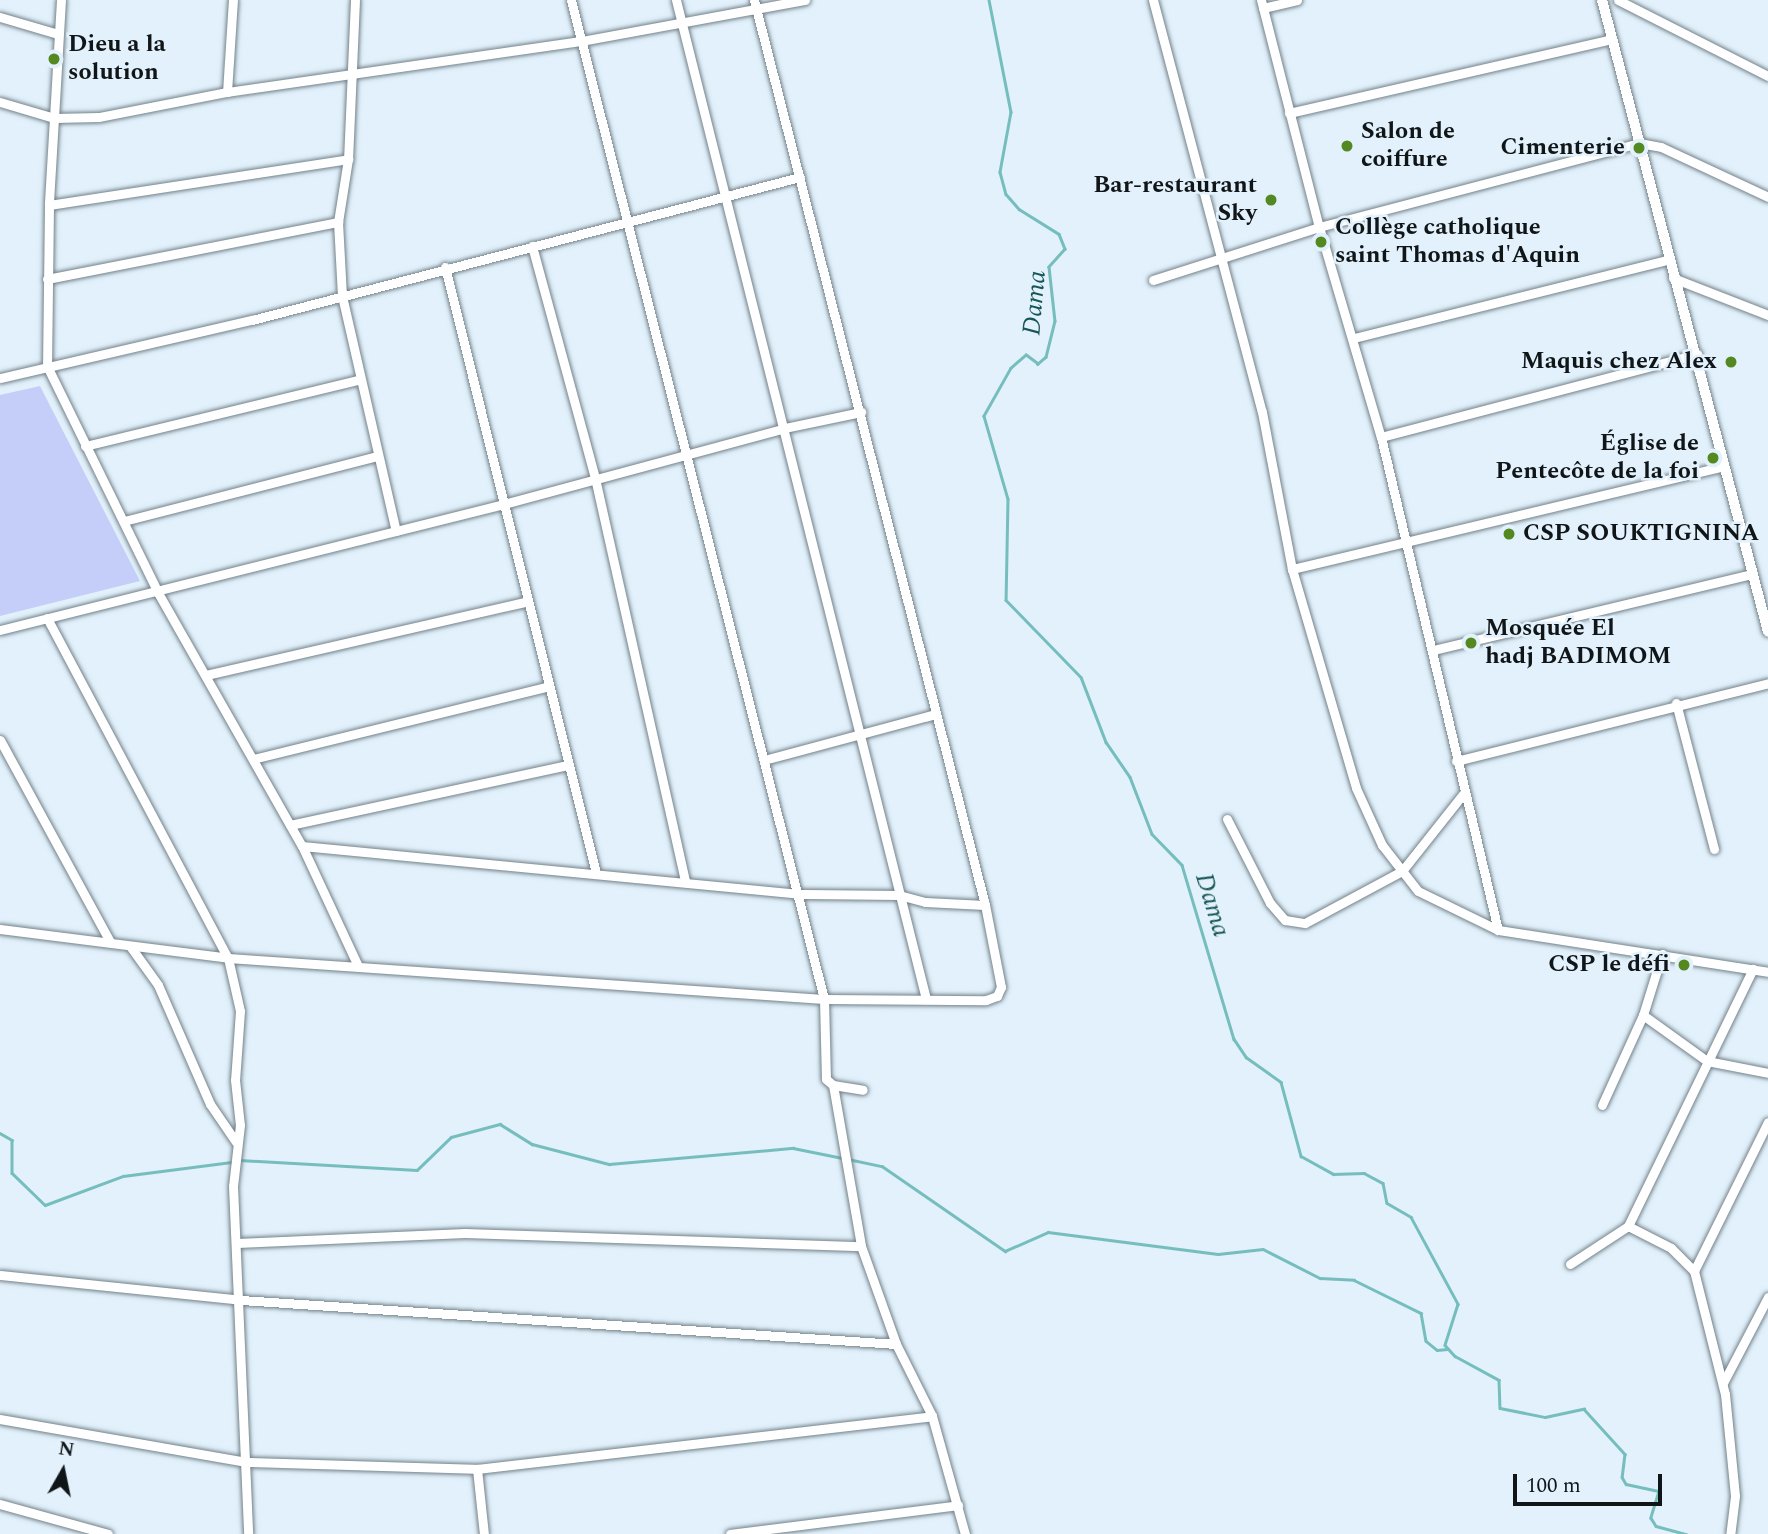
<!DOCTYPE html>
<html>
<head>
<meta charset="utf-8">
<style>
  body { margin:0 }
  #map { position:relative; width:1768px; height:1534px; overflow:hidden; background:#e2f1fb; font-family:Spectral,serif }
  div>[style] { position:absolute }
  .green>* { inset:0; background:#c5cef8 }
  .stream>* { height:2.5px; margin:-1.25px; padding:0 1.25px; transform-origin:1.25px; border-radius:1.25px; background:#75bebd }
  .roads { filter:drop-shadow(0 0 2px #73818a) drop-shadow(0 0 2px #73818a) }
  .minor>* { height:9px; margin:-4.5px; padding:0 4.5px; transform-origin:4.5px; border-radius:4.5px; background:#fff }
  .tertiary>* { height:10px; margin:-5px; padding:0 5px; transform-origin:5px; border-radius:5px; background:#fff }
  .dots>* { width:19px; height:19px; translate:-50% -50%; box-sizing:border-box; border:4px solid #e2f1fb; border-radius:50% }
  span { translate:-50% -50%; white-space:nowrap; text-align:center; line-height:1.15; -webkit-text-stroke:5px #e2f1fb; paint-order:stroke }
  .poi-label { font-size:24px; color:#101518; font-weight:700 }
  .left { translate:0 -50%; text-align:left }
  .right { translate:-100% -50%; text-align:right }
  .water-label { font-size:26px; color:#185656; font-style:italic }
  .north { position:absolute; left:28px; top:1436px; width:70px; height:70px; -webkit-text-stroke:5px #e2f1fb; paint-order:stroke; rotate:9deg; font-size:19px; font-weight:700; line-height:28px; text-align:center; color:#101518 }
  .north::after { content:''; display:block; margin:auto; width:24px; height:32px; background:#101518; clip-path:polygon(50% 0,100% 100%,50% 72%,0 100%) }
  .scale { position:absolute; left:1513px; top:1474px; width:149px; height:32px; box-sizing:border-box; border:4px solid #101518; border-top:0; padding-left:9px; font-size:21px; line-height:24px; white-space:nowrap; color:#101518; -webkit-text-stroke:5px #e2f1fb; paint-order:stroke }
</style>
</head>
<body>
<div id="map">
  <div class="green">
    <i style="clip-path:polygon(40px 386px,140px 581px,0 616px,0 395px)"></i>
  </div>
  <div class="stream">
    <i style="left:989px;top:0;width:114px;rotate:78.9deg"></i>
    <i style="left:1011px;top:112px;width:61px;rotate:100.4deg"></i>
    <i style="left:1000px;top:172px;width:23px;rotate:75deg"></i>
    <i style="left:1006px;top:194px;width:20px;rotate:49deg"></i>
    <i style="left:1019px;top:209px;width:47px;rotate:32deg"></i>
    <i style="left:1059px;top:234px;width:16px;rotate:68deg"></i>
    <i style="left:1065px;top:249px;width:24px;rotate:132deg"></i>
    <i style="left:1049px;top:267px;width:54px;rotate:83.7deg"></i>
    <i style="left:1055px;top:321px;width:37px;rotate:104deg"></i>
    <i style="left:1046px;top:357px;width:11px;rotate:139deg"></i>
    <i style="left:1038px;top:364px;width:15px;rotate:-143deg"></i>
    <i style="left:1026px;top:355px;width:20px;rotate:139deg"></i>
    <i style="left:1011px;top:368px;width:55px;rotate:119.4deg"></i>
    <i style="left:984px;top:416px;width:86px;rotate:73.9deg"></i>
    <i style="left:1008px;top:499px;width:101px;rotate:91.1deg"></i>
    <i style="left:1006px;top:600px;width:107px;rotate:45.8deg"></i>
    <i style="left:1081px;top:677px;width:70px;rotate:69deg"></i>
    <i style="left:1106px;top:742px;width:42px;rotate:55.6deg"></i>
    <i style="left:1130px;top:777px;width:61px;rotate:68.9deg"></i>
    <i style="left:1152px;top:834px;width:43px;rotate:45.9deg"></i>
    <i style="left:1182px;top:865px;width:182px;rotate:73.4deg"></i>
    <i style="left:1234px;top:1039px;width:22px;rotate:56deg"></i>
    <i style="left:1246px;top:1057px;width:43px;rotate:35.5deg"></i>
    <i style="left:1281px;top:1082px;width:77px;rotate:74.9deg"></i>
    <i style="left:1301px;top:1156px;width:37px;rotate:29deg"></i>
    <i style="left:1333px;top:1174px;width:31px;rotate:-2deg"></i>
    <i style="left:1364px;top:1173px;width:21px;rotate:28deg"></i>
    <i style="left:1383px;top:1183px;width:20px;rotate:79deg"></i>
    <i style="left:1387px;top:1203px;width:28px;rotate:30deg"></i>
    <i style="left:1411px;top:1217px;width:99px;rotate:61.6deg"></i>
    <i style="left:1458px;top:1304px;width:43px;rotate:107.6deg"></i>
    <i style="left:1445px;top:1345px;width:15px;rotate:48deg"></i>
    <i style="left:1455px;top:1356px;width:50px;rotate:28.6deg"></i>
    <i style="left:1499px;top:1380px;width:28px;rotate:88deg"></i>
    <i style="left:1500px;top:1408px;width:46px;rotate:11.3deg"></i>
    <i style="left:1545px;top:1417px;width:40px;rotate:-12deg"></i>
    <i style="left:1584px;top:1409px;width:61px;rotate:47.7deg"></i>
    <i style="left:1625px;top:1454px;width:23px;rotate:97deg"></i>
    <i style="left:1622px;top:1477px;width:8px;rotate:60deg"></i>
    <i style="left:1626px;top:1484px;width:34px;rotate:12deg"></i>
    <i style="left:1659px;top:1491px;width:28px;rotate:107deg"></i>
    <i style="left:1651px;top:1518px;width:9px;rotate:58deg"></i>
    <i style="left:1656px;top:1526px;width:31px;rotate:15deg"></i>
    <i style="left:0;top:1133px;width:14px;rotate:30deg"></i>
    <i style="left:12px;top:1140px;width:33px;rotate:90deg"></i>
    <i style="left:12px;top:1173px;width:46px;rotate:44.1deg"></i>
    <i style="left:45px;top:1205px;width:83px;rotate:-20.4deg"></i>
    <i style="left:123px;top:1176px;width:111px;rotate:-7.3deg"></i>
    <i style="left:848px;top:1159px;width:35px;rotate:12deg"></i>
    <i style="left:882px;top:1166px;width:150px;rotate:34.6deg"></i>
    <i style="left:1005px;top:1251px;width:47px;rotate:-23.8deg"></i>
    <i style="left:1048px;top:1232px;width:171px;rotate:7.4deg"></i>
    <i style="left:1218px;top:1254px;width:45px;rotate:-6.3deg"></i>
    <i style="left:1263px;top:1249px;width:64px;rotate:27deg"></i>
    <i style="left:1320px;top:1278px;width:34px;rotate:3deg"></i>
    <i style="left:1354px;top:1280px;width:75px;rotate:26.2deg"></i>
    <i style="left:1421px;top:1313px;width:28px;rotate:80deg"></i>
    <i style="left:1426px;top:1341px;width:14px;rotate:39deg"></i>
    <i style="left:1437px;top:1350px;width:10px;rotate:-6deg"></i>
    <i style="left:240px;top:1160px;width:177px;rotate:3.2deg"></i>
    <i style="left:417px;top:1170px;width:47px;rotate:-44.1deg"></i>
    <i style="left:451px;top:1137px;width:51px;rotate:-14.9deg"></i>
    <i style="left:500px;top:1124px;width:38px;rotate:32deg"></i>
    <i style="left:532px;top:1144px;width:80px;rotate:14.6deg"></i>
    <i style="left:609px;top:1164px;width:185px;rotate:-5deg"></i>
    <i style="left:793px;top:1148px;width:50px;rotate:11.5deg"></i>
  </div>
  <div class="roads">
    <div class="minor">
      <i style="left:61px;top:0;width:205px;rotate:93.4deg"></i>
      <i style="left:49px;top:205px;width:161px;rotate:90.7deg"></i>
      <i style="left:47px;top:366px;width:250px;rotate:63.9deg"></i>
      <i style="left:157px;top:591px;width:293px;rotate:60.4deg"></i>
      <i style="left:302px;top:846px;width:132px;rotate:65deg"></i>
      <i style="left:355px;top:0;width:159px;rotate:92.5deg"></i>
      <i style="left:348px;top:159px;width:64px;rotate:99deg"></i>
      <i style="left:338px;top:222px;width:74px;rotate:86.9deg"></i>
      <i style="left:342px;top:296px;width:241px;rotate:77.1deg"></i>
      <i style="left:571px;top:0;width:1031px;rotate:75.79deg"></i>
      <i style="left:824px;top:999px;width:80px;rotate:88.6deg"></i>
      <i style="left:826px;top:1079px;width:9px;rotate:41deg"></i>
      <i style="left:833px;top:1085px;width:30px;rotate:9deg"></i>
      <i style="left:676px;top:0;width:1030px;rotate:75.95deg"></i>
      <i style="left:1153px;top:0;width:426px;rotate:75.2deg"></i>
      <i style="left:1262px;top:412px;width:160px;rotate:79.2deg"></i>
      <i style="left:1292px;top:569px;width:228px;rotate:73.7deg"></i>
      <i style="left:1356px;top:788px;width:63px;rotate:65.5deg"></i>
      <i style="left:1382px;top:845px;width:58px;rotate:52deg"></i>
      <i style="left:1418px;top:891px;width:89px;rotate:26deg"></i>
      <i style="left:1498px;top:930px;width:273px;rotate:8.8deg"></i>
      <i style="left:1261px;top:0;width:234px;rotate:75.7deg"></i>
      <i style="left:1319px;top:227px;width:219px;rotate:73.6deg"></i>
      <i style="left:1381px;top:437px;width:507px;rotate:76.65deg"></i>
      <i style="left:1618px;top:0;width:168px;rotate:26.9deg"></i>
      <i style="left:1263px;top:8px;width:35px;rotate:-13deg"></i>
      <i style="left:0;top:17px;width:60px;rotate:16.3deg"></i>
      <i style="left:227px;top:92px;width:92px;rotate:-86.3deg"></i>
      <i style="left:0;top:102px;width:56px;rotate:16.5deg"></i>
      <i style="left:54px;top:118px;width:45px;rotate:-1.3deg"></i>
      <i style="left:99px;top:117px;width:130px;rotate:-11.1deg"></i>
      <i style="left:227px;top:92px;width:358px;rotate:-8.2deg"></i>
      <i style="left:581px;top:41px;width:228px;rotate:-10.4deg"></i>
      <i style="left:1289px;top:113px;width:331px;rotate:-12.9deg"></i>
      <i style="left:49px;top:205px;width:303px;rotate:-8.7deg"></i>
      <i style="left:532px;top:246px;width:240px;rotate:74.8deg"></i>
      <i style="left:595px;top:478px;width:414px;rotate:77.4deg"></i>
      <i style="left:445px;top:267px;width:625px;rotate:76.01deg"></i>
      <i style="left:1673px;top:278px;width:102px;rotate:21.3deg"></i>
      <i style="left:47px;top:279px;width:297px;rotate:-11.1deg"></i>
      <i style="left:1153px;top:280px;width:174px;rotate:-17.7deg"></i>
      <i style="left:1319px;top:227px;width:331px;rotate:-14.7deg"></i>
      <i style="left:1639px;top:143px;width:22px;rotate:10deg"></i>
      <i style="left:1661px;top:147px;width:118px;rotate:25deg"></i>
      <i style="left:1354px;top:338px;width:324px;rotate:-14deg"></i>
      <i style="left:0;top:378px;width:259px;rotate:-13deg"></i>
      <i style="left:252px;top:320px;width:566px;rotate:-14.63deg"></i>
      <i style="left:1381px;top:437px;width:327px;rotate:-14.7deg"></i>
      <i style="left:85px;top:446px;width:281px;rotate:-13.6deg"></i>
      <i style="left:124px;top:521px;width:261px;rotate:-14.4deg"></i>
      <i style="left:1292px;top:569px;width:443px;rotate:-13.4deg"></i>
      <i style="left:47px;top:618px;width:385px;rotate:62deg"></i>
      <i style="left:228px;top:958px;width:54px;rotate:77.2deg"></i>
      <i style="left:240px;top:1011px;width:69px;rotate:94.1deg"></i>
      <i style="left:235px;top:1080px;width:45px;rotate:83.7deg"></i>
      <i style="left:240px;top:1125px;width:61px;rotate:96.5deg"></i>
      <i style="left:233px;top:1186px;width:348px;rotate:87.5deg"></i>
      <i style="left:0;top:630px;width:520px;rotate:-14.04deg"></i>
      <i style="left:504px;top:504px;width:291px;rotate:-15.1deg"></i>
      <i style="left:785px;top:428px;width:78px;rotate:-11.9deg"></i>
      <i style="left:1433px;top:650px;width:327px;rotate:-13.4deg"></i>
      <i style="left:206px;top:675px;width:327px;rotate:-12.9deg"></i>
      <i style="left:1676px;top:703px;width:151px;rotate:75.4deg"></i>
      <i style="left:0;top:740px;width:230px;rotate:61.4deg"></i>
      <i style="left:253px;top:759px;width:303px;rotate:-13.8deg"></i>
      <i style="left:764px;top:760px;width:178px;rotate:-15deg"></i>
      <i style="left:1456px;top:761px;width:322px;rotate:-14deg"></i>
      <i style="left:1227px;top:819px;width:94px;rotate:62.9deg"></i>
      <i style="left:1270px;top:903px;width:23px;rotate:49deg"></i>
      <i style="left:1285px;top:920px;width:20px;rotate:9deg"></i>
      <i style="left:1305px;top:923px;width:110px;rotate:-28.2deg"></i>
      <i style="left:1402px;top:871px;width:98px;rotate:-51.6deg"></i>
      <i style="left:290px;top:825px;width:284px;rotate:-12.2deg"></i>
      <i style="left:302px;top:846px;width:497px;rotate:5.5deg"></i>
      <i style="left:797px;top:894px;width:102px;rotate:0.6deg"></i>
      <i style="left:899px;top:895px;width:27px;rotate:15deg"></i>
      <i style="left:925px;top:902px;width:60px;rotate:2.9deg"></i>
      <i style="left:0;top:929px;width:230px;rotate:7.2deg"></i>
      <i style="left:228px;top:958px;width:597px;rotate:3.94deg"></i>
      <i style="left:824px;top:999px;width:162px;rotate:0.4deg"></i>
      <i style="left:986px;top:1000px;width:12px;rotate:-20deg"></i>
      <i style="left:997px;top:996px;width:10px;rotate:-66deg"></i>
      <i style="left:1001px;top:987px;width:84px;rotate:-101deg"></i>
      <i style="left:985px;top:905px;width:934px;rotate:-104.32deg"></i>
      <i style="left:130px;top:946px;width:48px;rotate:54.3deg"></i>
      <i style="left:158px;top:985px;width:130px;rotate:66.4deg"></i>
      <i style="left:210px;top:1104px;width:46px;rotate:55.6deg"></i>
      <i style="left:1643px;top:1015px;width:79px;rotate:35.7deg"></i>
      <i style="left:1707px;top:1061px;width:62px;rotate:11.1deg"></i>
      <i style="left:833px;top:1085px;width:163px;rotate:80.1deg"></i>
      <i style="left:861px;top:1246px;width:104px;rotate:70.3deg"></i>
      <i style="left:896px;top:1344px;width:80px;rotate:63.4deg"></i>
      <i style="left:932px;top:1416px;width:123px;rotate:74.4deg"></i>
      <i style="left:1602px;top:1105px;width:99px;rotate:-65.5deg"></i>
      <i style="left:1643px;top:1015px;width:64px;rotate:-72.7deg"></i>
      <i style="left:1628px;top:1226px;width:48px;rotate:27.1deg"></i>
      <i style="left:1671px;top:1248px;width:33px;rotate:45deg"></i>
      <i style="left:1694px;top:1271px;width:127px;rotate:75.9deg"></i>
      <i style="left:1725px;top:1394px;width:102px;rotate:84.4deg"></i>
      <i style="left:1735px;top:1496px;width:38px;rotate:97deg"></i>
      <i style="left:237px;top:1243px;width:228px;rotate:-2.5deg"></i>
      <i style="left:465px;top:1233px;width:396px;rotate:1.9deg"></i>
      <i style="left:1570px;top:1264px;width:69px;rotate:-33.2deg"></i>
      <i style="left:1628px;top:1226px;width:286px;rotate:-64.1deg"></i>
      <i style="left:1694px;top:1271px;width:166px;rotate:-63.6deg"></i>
      <i style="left:0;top:1275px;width:242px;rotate:5.9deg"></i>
      <i style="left:241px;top:1300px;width:656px;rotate:3.84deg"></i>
      <i style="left:1723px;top:1383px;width:97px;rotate:-62.4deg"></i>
      <i style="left:0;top:1419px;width:250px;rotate:9.9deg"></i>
      <i style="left:246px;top:1462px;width:231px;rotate:1.7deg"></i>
      <i style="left:477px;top:1469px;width:458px;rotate:-6.6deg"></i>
      <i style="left:477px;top:1469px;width:65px;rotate:83.9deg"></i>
      <i style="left:0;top:1504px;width:112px;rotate:15.5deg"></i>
      <i style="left:730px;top:1534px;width:230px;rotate:-7.2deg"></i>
    </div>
    <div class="tertiary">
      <i style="left:1602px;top:0;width:653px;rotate:75.28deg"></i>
    </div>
  </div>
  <div class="dots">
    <i style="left:54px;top:59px;background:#548922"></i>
    <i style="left:1347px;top:146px;background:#548922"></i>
    <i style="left:1639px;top:148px;background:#548922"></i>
    <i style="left:1271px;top:200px;background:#548922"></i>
    <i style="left:1321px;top:242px;background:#548922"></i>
    <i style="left:1731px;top:362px;background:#548922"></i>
    <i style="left:1713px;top:458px;background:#548922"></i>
    <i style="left:1509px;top:534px;background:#548922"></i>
    <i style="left:1471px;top:643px;background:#548922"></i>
    <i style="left:1684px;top:965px;background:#548922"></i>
  </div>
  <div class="poi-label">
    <span class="left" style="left:68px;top:59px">Dieu a la<br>solution</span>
    <span class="left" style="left:1361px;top:146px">Salon de<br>coiffure</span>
    <span class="right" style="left:1625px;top:148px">Cimenterie</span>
    <span class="right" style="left:1257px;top:200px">Bar-restaurant<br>Sky</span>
    <span class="left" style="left:1335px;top:242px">Collège catholique<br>saint Thomas d'Aquin</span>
    <span class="right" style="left:1717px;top:362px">Maquis chez Alex</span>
    <span class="right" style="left:1699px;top:458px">Église de<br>Pentecôte de la foi</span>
    <span class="left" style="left:1523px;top:534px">CSP SOUKTIGNINA</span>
    <span class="left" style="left:1485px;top:643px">Mosquée El<br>hadj BADIMOM</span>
    <span class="right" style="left:1670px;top:965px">CSP le défi</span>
  </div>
  <div class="water-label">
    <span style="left:1035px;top:303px;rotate:-85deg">Dama</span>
    <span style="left:1212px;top:905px;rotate:73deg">Dama</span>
  </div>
  <div class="north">N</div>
  <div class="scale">100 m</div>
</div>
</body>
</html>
